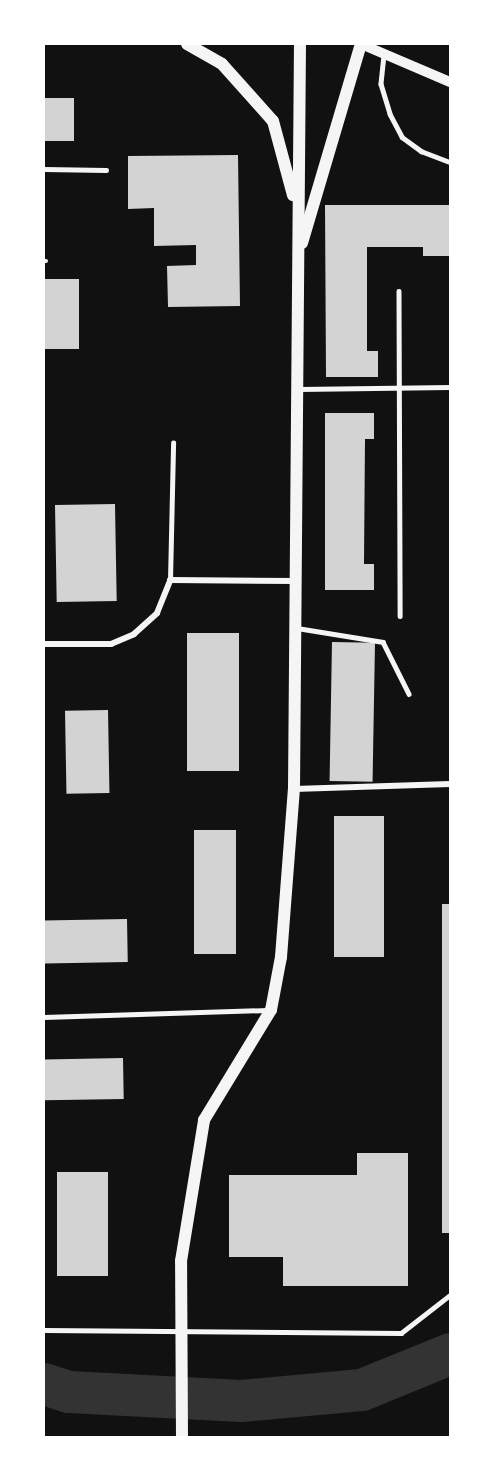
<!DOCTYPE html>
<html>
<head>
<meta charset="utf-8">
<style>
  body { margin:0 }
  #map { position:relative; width:494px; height:1481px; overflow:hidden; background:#111; font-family:"DejaVu Sans",sans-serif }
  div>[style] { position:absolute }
  .river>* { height:42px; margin:-21px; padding:0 21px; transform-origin:21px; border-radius:21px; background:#333 }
  .building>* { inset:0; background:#d3d3d3; transform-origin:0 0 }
  .service>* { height:4.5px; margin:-2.25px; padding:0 2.25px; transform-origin:2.25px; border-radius:2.25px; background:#f5f5f5 }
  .minor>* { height:6px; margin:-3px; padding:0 3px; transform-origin:3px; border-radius:3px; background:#f5f5f5 }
  .tertiary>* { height:10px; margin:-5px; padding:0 5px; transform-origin:5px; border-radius:5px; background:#f5f5f5 }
  .secondary>* { height:12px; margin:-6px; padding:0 6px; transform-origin:6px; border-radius:6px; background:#f5f5f5 }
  span { translate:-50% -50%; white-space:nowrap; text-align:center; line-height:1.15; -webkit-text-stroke:5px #fff; paint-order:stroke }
  .frame { position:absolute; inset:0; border:45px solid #fff; pointer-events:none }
</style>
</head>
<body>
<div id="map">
  <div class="river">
    <i style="left:44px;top:1384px;width:26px;rotate:18deg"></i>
    <i style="left:69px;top:1392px;width:172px;rotate:3deg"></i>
    <i style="left:241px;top:1401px;width:121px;rotate:-5.2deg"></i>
    <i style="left:362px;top:1390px;width:95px;rotate:-22.2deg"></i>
  </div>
  <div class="building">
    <i style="left:44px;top:98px;width:30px;height:43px"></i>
    <i style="clip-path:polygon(238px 155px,240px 306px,168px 307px,167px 266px,196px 265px,196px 245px,154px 246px,154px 208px,128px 209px,128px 156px)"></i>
    <i style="clip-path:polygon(325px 205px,450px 205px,450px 256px,423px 256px,423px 247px,367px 247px,367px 351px,378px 351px,378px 377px,326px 377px)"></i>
    <i style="left:44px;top:279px;width:35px;height:70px"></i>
    <i style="clip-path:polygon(325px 413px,374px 413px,374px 439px,365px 439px,364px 564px,374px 564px,374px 590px,325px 590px)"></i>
    <i style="left:115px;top:504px;width:97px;height:60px;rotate:89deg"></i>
    <i style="left:187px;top:633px;width:52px;height:138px"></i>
    <i style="left:332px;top:642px;width:43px;height:139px;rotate:1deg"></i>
    <i style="left:108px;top:710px;width:83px;height:43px;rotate:89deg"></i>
    <i style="left:334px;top:816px;width:50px;height:141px"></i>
    <i style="left:194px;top:830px;width:42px;height:124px"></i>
    <i style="left:442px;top:904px;width:8px;height:329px"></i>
    <i style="left:127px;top:919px;width:43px;height:83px;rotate:89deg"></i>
    <i style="left:123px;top:1058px;width:41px;height:79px;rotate:89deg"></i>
    <i style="clip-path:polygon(357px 1153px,408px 1153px,408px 1286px,283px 1286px,283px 1257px,229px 1257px,229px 1175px,357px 1175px)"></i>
    <i style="left:57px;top:1172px;width:51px;height:104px"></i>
  </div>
  <div class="service">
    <i style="left:384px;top:55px;width:29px;rotate:96deg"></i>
    <i style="left:381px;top:84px;width:31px;rotate:73deg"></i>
    <i style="left:390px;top:114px;width:26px;rotate:62deg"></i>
    <i style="left:402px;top:137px;width:24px;rotate:36deg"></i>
    <i style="left:421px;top:151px;width:31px;rotate:21deg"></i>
    <i style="left:44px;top:169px;width:62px;rotate:0.9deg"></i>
    <i style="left:44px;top:261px;width:2px"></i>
    <i style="left:399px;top:291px;width:325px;rotate:89.8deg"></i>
    <i style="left:299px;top:389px;width:151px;rotate:-0.8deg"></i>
    <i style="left:170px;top:580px;width:137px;rotate:-88.7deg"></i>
    <i style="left:297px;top:628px;width:87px;rotate:9.2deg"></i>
    <i style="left:383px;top:642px;width:58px;rotate:63.4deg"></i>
    <i style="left:44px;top:1017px;width:224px;rotate:-1.8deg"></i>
    <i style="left:44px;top:1330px;width:357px;rotate:0.5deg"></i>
    <i style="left:401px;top:1333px;width:62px;rotate:-37.8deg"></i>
  </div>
  <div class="minor">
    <i style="left:44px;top:644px;width:67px"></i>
    <i style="left:111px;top:644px;width:25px;rotate:-23deg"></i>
    <i style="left:134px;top:634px;width:31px;rotate:-42deg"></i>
    <i style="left:157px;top:613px;width:35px;rotate:-68deg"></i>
    <i style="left:170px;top:580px;width:125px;rotate:0.5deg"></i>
    <i style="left:294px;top:789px;width:156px;rotate:-1.8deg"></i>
  </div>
  <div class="tertiary">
    <i style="left:361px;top:44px;width:97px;rotate:23.1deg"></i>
  </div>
  <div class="secondary">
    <i style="left:187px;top:44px;width:40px;rotate:29.7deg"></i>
    <i style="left:222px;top:64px;width:76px;rotate:48.2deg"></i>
    <i style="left:273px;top:121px;width:77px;rotate:74.9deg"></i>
    <i style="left:302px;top:243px;width:208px;rotate:-73.5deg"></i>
    <i style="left:182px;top:1438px;width:177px;rotate:-90.3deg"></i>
    <i style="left:181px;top:1261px;width:143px;rotate:-80.7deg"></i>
    <i style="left:204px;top:1120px;width:129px;rotate:-58.7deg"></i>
    <i style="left:271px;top:1010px;width:54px;rotate:-79.3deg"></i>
    <i style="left:281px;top:957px;width:169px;rotate:-85.6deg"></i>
    <i style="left:294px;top:789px;width:745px;rotate:-89.54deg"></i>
  </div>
  <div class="frame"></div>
</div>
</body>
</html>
